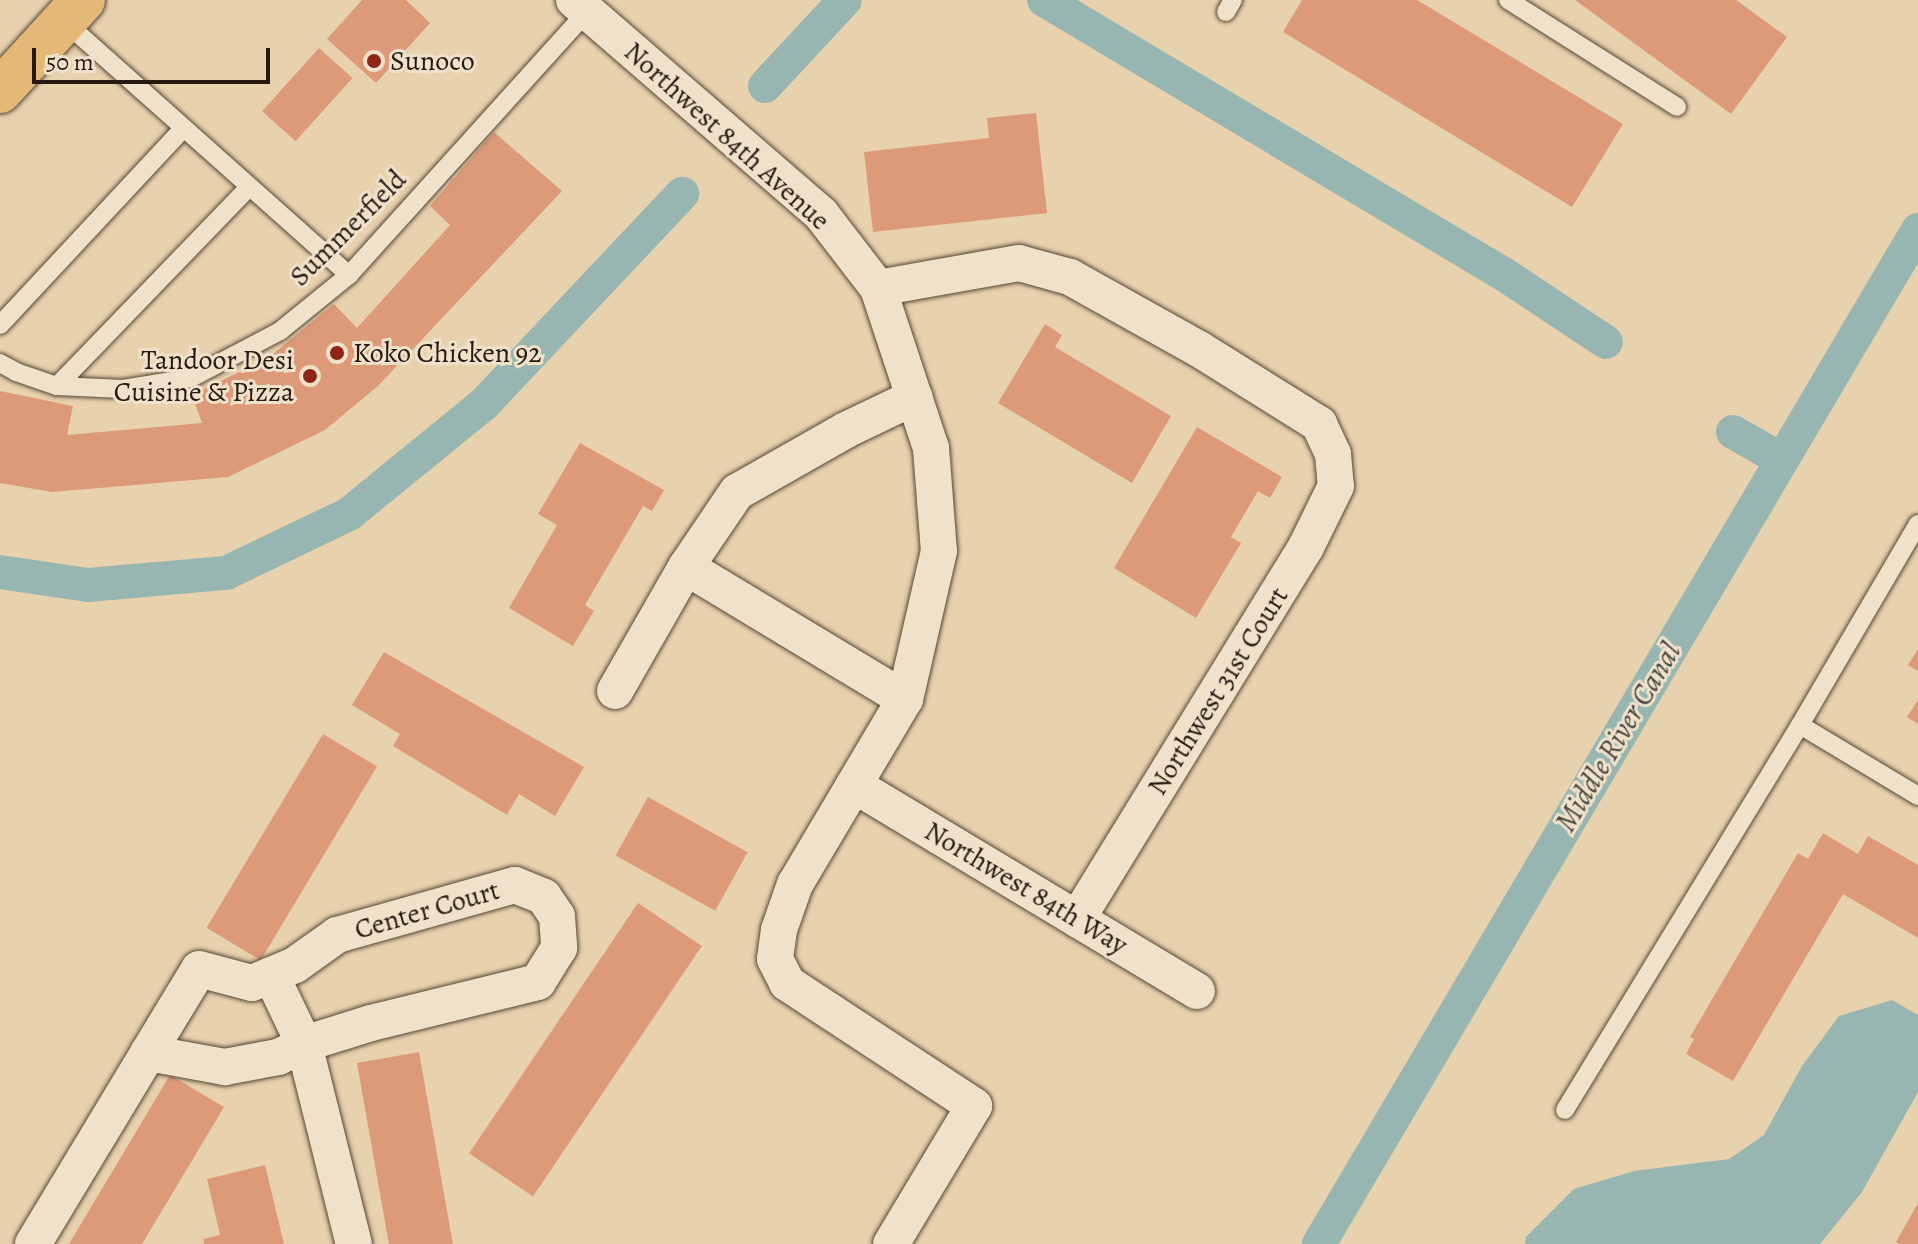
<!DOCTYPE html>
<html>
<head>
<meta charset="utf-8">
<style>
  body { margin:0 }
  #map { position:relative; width:1918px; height:1244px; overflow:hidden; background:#e8d1ad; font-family:Alegreya,serif }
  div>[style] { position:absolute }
  .water>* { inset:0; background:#98b6b1 }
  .canal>* { height:34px; margin:-17px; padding:0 17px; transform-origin:17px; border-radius:17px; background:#98b6b1 }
  .building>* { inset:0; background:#dd9a79; transform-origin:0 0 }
  .roads { filter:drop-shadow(0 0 2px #564737) drop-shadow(0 0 2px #564737) }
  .lane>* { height:18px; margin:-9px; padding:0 9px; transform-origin:9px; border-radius:9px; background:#f0e1ca }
  .street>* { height:36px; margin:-18px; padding:0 18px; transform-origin:18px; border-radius:18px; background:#f0e1ca }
  .primary>* { height:44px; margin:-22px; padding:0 22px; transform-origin:22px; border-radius:22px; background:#e4b876 }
  .dots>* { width:22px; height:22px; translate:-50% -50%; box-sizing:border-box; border:4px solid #f0e1ca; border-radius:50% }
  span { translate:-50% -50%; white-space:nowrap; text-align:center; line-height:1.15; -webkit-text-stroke:6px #f0e1ca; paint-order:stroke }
  .poi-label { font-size:28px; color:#261910 }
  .left { translate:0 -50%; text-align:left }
  .right { translate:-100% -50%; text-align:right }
  .street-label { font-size:28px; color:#261910 }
  .water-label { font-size:30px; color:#484840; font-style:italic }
  .scale { position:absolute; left:32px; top:48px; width:238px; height:36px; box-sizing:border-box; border:4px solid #261910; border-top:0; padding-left:10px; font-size:24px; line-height:28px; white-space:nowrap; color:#261910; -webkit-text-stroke:6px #f0e1ca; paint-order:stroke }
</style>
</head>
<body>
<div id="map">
  <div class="water">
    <i style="clip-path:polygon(1892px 1000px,1918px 1015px,1918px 1092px,1862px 1192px,1820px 1244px,1525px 1244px,1526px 1237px,1574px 1189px,1634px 1171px,1729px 1159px,1764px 1135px,1802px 1066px,1839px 1016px)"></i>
  </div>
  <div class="canal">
    <i style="left:1044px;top:0;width:537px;rotate:30.82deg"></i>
    <i style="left:1505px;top:275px;width:121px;rotate:33.6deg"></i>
    <i style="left:765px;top:86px;width:117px;rotate:-47.1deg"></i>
    <i style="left:1733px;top:432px;width:56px;rotate:29.7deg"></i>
    <i style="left:0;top:572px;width:89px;rotate:8.4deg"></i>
    <i style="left:88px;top:585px;width:139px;rotate:-5deg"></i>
    <i style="left:226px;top:573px;width:136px;rotate:-25.6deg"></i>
    <i style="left:349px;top:514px;width:174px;rotate:-39.2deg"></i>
    <i style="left:484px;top:404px;width:289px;rotate:-46.7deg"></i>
    <i style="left:1319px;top:1244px;width:1178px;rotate:-59.43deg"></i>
  </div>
  <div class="building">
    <i style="clip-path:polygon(362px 0,406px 0,430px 23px,376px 83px,327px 39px)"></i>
    <i style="clip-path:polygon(1302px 0,1417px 0,1623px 124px,1572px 207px,1283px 32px)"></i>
    <i style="clip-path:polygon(1575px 0,1736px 0,1787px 37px,1731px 114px)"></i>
    <i style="left:319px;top:48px;width:45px;height:85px;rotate:42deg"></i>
    <i style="clip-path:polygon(1036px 113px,1047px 213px,873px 232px,864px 152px,989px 138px,987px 118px)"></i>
    <i style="clip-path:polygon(494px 132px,562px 191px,378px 386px,325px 430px,228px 477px,52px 492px,0 483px,0 391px,73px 406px,67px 435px,202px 423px,192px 395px,268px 358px,334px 304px,357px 328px,450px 225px,430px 206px)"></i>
    <i style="clip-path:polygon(1045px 324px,1062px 335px,1055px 347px,1171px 416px,1132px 483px,998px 403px)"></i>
    <i style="clip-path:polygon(1197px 427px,1282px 477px,1270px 498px,1258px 491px,1231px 537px,1241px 543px,1196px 618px,1114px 568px)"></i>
    <i style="clip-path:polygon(580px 443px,664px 490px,652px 511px,643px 506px,585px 605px,594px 611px,573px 646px,509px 608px,557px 525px,538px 514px)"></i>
    <i style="clip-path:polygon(1918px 649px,1918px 671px,1908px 665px)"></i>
    <i style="clip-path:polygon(384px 652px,584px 767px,555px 816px,519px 794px,507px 815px,393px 746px,400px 734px,352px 705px)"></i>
    <i style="clip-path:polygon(1918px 700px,1918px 724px,1907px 717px)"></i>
    <i style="left:323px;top:734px;width:63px;height:226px;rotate:31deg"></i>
    <i style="left:648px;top:797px;width:114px;height:67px;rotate:29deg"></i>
    <i style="clip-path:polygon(1823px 833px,1858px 854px,1868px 836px,1918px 865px,1918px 938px,1843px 894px,1733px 1081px,1686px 1054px,1694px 1039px,1690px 1037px,1798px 853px,1808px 859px)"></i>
    <i style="left:638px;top:903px;width:77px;height:302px;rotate:34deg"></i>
    <i style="left:419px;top:1052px;width:195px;height:63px;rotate:80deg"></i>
    <i style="clip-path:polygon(170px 1075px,224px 1107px,142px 1244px,69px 1244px)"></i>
    <i style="clip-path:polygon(265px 1165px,284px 1244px,204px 1244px,203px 1239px,220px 1235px,207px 1179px)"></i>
    <i style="clip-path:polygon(1918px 1203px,1918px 1244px,1899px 1244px,1896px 1242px)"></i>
  </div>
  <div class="roads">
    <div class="lane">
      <i style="left:1508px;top:0;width:200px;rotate:32.3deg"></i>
      <i style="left:1226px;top:12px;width:14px;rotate:-60deg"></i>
      <i style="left:64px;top:21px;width:382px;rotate:41.7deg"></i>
      <i style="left:0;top:325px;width:268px;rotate:-47deg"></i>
      <i style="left:0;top:363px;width:18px;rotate:29deg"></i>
      <i style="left:16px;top:372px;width:43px;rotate:18.9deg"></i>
      <i style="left:57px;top:386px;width:66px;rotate:2.6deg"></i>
      <i style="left:123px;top:389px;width:69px;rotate:-9.2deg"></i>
      <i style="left:191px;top:378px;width:101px;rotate:-27.8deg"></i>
      <i style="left:280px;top:331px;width:89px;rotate:-39.1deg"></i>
      <i style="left:349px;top:275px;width:355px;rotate:-47.9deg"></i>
      <i style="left:57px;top:386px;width:277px;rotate:-46deg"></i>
      <i style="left:1800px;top:725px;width:233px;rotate:-59.6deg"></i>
      <i style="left:1565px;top:1110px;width:451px;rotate:-58.6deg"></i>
      <i style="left:1800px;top:725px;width:138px;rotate:31deg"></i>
    </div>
    <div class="street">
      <i style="left:574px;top:0;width:327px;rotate:40.9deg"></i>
      <i style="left:821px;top:214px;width:93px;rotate:52.4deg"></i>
      <i style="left:878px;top:288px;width:143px;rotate:-10.1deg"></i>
      <i style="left:1019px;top:263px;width:53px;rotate:15.4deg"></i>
      <i style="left:1070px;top:277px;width:148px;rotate:29.2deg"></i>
      <i style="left:1199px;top:349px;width:142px;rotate:32deg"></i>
      <i style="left:1319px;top:424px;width:33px;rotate:65deg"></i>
      <i style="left:1333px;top:454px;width:32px;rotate:85deg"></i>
      <i style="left:1336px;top:486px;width:68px;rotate:116.2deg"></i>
      <i style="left:1306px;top:547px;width:437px;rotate:121.6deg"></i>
      <i style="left:878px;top:288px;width:169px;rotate:71.7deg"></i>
      <i style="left:931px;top:448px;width:103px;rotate:85.6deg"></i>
      <i style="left:939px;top:551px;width:152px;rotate:102.9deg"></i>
      <i style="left:905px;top:699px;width:215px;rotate:120.7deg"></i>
      <i style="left:795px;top:884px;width:49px;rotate:109.2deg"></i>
      <i style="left:779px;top:930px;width:29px;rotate:98deg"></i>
      <i style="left:775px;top:959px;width:27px;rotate:63deg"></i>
      <i style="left:787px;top:983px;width:224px;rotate:33.3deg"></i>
      <i style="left:974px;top:1106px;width:161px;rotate:121deg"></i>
      <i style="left:686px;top:567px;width:256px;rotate:31.1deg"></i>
      <i style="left:615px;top:691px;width:143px;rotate:-60.2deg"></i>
      <i style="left:686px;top:567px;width:91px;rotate:-55.8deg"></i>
      <i style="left:737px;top:492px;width:125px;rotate:-29.6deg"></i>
      <i style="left:846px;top:430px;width:76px;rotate:-25.6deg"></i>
      <i style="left:854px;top:785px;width:400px;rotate:31deg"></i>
      <i style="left:271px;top:975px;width:76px;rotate:64.4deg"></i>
      <i style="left:304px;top:1044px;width:206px;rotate:76deg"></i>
      <i style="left:33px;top:1244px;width:223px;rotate:-58.9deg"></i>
      <i style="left:148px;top:1053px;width:98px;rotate:-58.7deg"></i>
      <i style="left:199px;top:969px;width:55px;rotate:14.8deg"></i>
      <i style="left:252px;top:983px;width:47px;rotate:-22.7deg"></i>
      <i style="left:295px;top:965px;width:52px;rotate:-35.5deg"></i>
      <i style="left:337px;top:935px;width:185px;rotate:-15.7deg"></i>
      <i style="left:515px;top:885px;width:31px;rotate:22deg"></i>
      <i style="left:544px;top:897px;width:23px;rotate:56deg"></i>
      <i style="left:557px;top:916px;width:32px;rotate:86deg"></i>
      <i style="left:559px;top:948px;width:40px;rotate:122deg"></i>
      <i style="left:538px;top:982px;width:172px;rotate:166.2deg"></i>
      <i style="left:371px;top:1023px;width:70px;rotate:162.6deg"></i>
      <i style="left:304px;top:1044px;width:29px;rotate:153deg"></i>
      <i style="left:278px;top:1057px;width:54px;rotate:169.3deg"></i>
      <i style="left:225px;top:1067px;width:78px;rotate:-169.7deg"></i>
    </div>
    <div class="primary">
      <i style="left:0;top:91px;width:123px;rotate:-47.6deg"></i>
    </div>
  </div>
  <div class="dots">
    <i style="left:374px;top:61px;background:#8f2418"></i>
    <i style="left:337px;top:353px;background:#8f2418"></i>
    <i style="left:310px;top:376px;background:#8f2418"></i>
  </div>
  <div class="poi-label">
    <span class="left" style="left:390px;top:61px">Sunoco</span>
    <span class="left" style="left:353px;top:353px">Koko Chicken 92</span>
    <span class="right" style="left:294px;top:376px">Tandoor Desi<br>Cuisine &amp; Pizza</span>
  </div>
  <div class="street-label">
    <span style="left:727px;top:136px;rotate:42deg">Northwest 84th Avenue</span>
    <span style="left:348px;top:228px;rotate:-45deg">Summerfield</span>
    <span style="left:1218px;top:691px;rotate:-58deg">Northwest 31st Court</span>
    <span style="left:1026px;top:888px;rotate:31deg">Northwest 84th Way</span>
    <span style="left:427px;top:910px;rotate:-16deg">Center Court</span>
  </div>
  <div class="water-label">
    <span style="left:1618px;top:737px;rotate:-59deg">Middle River Canal</span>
  </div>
  <div class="scale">50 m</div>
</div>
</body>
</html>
